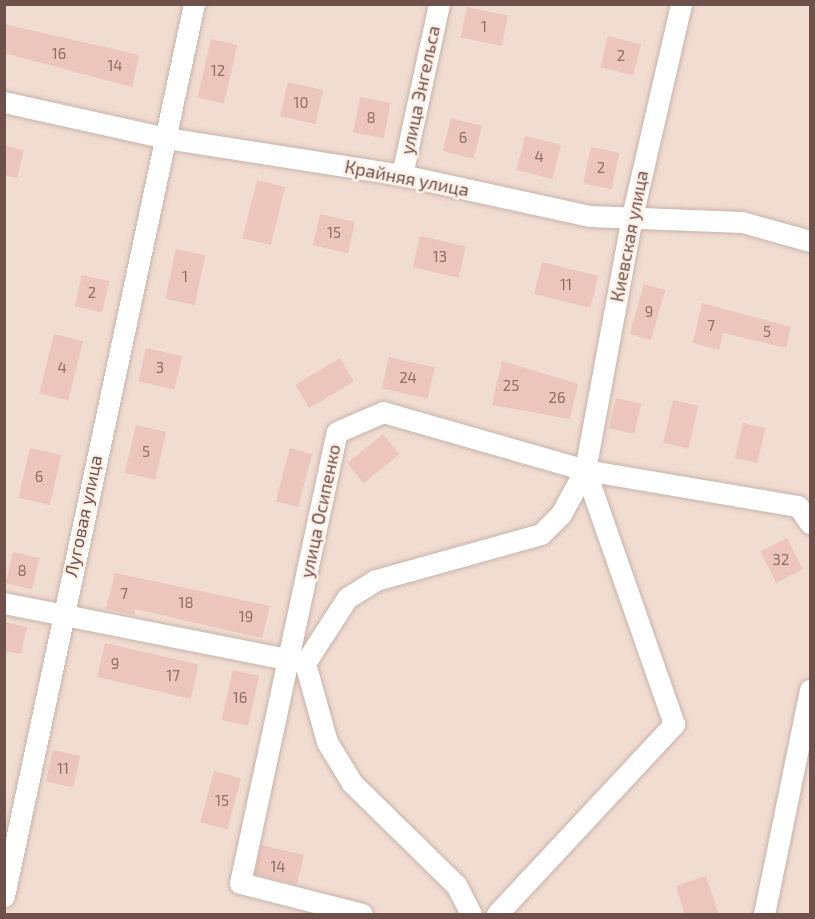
<!DOCTYPE html>
<html>
<head>
<meta charset="utf-8">
<style>
  body { margin:0 }
  #map { position:relative; width:815px; height:919px; overflow:hidden; background:#f9ece1; font-family:"Exo 2",sans-serif }
  div>[style] { position:absolute }
  .residential>* { inset:0; background:#f0dcd1; transform-origin:0 0 }
  .building>* { inset:0; background:#ecc6bc; transform-origin:0 0 }
  .roads { filter:drop-shadow(0 0 2px #c8b2aa) drop-shadow(0 0 2px #c8b2aa) }
  .minor>* { height:21px; margin:-10.5px; padding:0 10.5px; transform-origin:10.5px; border-radius:10.5px; background:#fff }
  span { translate:-50% -50%; white-space:nowrap; text-align:center; line-height:1.15; -webkit-text-stroke:5px #fdf0e7; paint-order:stroke }
  .number-label { font-size:15px; color:#8e6e67 }
  .number-label span { -webkit-text-stroke-width:0 }
  .street-label { font-size:18px; color:#6e514b }
  .frame { position:absolute; inset:0; border:6px solid #6e514b; pointer-events:none }
</style>
</head>
<body>
<div id="map">
  <div class="residential">
    <i style="left:5px;top:5px;width:805px;height:909px"></i>
  </div>
  <div class="building">
    <i style="left:467px;top:7px;width:42px;height:31px;rotate:12deg"></i>
    <i style="clip-path:polygon(4px 24px,139px 55px,132px 87px,4px 53px)"></i>
    <i style="left:608px;top:36px;width:34px;height:32px;rotate:14deg"></i>
    <i style="left:211px;top:39px;width:27px;height:60px;rotate:13deg"></i>
    <i style="left:288px;top:82px;width:36px;height:35px;rotate:13deg"></i>
    <i style="left:360px;top:97px;width:31px;height:36px;rotate:11deg"></i>
    <i style="left:451px;top:118px;width:32px;height:34px;rotate:14deg"></i>
    <i style="left:525px;top:136px;width:37px;height:35px;rotate:14deg"></i>
    <i style="clip-path:polygon(4px 145px,24px 150px,17px 178px,4px 175px)"></i>
    <i style="left:591px;top:147px;width:29px;height:37px;rotate:12deg"></i>
    <i style="left:257px;top:180px;width:29px;height:60px;rotate:14deg"></i>
    <i style="left:320px;top:214px;width:36px;height:32px;rotate:13deg"></i>
    <i style="left:420px;top:236px;width:47px;height:32px;rotate:13deg"></i>
    <i style="left:176px;top:249px;width:30px;height:51px;rotate:12deg"></i>
    <i style="left:542px;top:262px;width:58px;height:33px;rotate:14deg"></i>
    <i style="left:82px;top:275px;width:28px;height:32px;rotate:13deg"></i>
    <i style="left:644px;top:284px;width:22px;height:52px;rotate:16deg"></i>
    <i style="clip-path:polygon(702px 303px,791px 327px,786px 348px,723px 333px,719px 350px,693px 343px)"></i>
    <i style="left:54px;top:334px;width:30px;height:61px;rotate:14deg"></i>
    <i style="left:146px;top:348px;width:37px;height:34px;rotate:13deg"></i>
    <i style="left:389px;top:357px;width:47px;height:32px;rotate:13deg"></i>
    <i style="left:340px;top:358px;width:27px;height:52px;rotate:59deg"></i>
    <i style="clip-path:polygon(502px 361px,578px 384px,570px 419px,492px 405px)"></i>
    <i style="left:616px;top:398px;width:26px;height:31px;rotate:13deg"></i>
    <i style="left:673px;top:400px;width:26px;height:44px;rotate:13deg"></i>
    <i style="left:743px;top:423px;width:23px;height:36px;rotate:13deg"></i>
    <i style="left:136px;top:425px;width:31px;height:49px;rotate:13deg"></i>
    <i style="left:383px;top:434px;width:26px;height:46px;rotate:51deg"></i>
    <i style="left:30px;top:448px;width:32px;height:51px;rotate:13deg"></i>
    <i style="left:290px;top:448px;width:23px;height:55px;rotate:15deg"></i>
    <i style="left:787px;top:538px;width:35px;height:30px;rotate:63deg"></i>
    <i style="left:13px;top:552px;width:27px;height:32px;rotate:13deg"></i>
    <i style="clip-path:polygon(115px 573px,270px 606px,262px 638px,135px 609px,134px 615px,106px 609px)"></i>
    <i style="clip-path:polygon(4px 622px,27px 627px,21px 654px,4px 651px)"></i>
    <i style="left:105px;top:643px;width:96px;height:35px;rotate:13deg"></i>
    <i style="left:233px;top:670px;width:27px;height:51px;rotate:13deg"></i>
    <i style="left:53px;top:750px;width:28px;height:32px;rotate:13deg"></i>
    <i style="left:214px;top:771px;width:28px;height:53px;rotate:15deg"></i>
    <i style="left:261px;top:845px;width:44px;height:30px;rotate:13deg"></i>
    <i style="clip-path:polygon(706px 876px,719px 915px,685px 915px,676px 886px)"></i>
  </div>
  <div class="roads">
    <div class="minor">
      <i style="left:4px;top:102px;width:166px;rotate:12.5deg"></i>
      <i style="left:166px;top:138px;width:239px;rotate:8.9deg"></i>
      <i style="left:402px;top:175px;width:192px;rotate:12.3deg"></i>
      <i style="left:590px;top:216px;width:152px;rotate:2.3deg"></i>
      <i style="left:742px;top:222px;width:71px;rotate:15.6deg"></i>
      <i style="left:402px;top:175px;width:175px;rotate:-77.8deg"></i>
      <i style="left:4px;top:603px;width:304px;rotate:11.2deg"></i>
      <i style="left:4px;top:896px;width:912px;rotate:-77.98deg"></i>
      <i style="left:362px;top:914px;width:126px;rotate:-165.7deg"></i>
      <i style="left:240px;top:883px;width:461px;rotate:-77.9deg"></i>
      <i style="left:337px;top:432px;width:50px;rotate:-23.5deg"></i>
      <i style="left:383px;top:412px;width:210px;rotate:16deg"></i>
      <i style="left:585px;top:470px;width:216px;rotate:9.6deg"></i>
      <i style="left:798px;top:506px;width:21px;rotate:55deg"></i>
      <i style="left:471px;top:914px;width:33px;rotate:-117deg"></i>
      <i style="left:456px;top:885px;width:146px;rotate:-135.6deg"></i>
      <i style="left:352px;top:783px;width:48px;rotate:-121.4deg"></i>
      <i style="left:327px;top:742px;width:82px;rotate:-105.6deg"></i>
      <i style="left:305px;top:663px;width:77px;rotate:-57.1deg"></i>
      <i style="left:347px;top:598px;width:34px;rotate:-32deg"></i>
      <i style="left:376px;top:580px;width:171px;rotate:-15.6deg"></i>
      <i style="left:541px;top:534px;width:28px;rotate:-45deg"></i>
      <i style="left:561px;top:514px;width:50px;rotate:-61.4deg"></i>
      <i style="left:585px;top:470px;width:253px;rotate:-79.5deg"></i>
      <i style="left:631px;top:221px;width:223px;rotate:-77deg"></i>
      <i style="left:497px;top:914px;width:260px;rotate:-47deg"></i>
      <i style="left:674px;top:724px;width:269px;rotate:-109.3deg"></i>
      <i style="left:764px;top:914px;width:229px;rotate:-78.4deg"></i>
    </div>
  </div>
  <div class="number-label">
    <span style="left:484px;top:27px">1</span>
    <span style="left:59px;top:54px">16</span>
    <span style="left:621px;top:56px">2</span>
    <span style="left:115px;top:66px">14</span>
    <span style="left:218px;top:71px">12</span>
    <span style="left:301px;top:103px">10</span>
    <span style="left:371px;top:118px">8</span>
    <span style="left:463px;top:138px">6</span>
    <span style="left:539px;top:157px">4</span>
    <span style="left:601px;top:168px">2</span>
    <span style="left:334px;top:233px">15</span>
    <span style="left:440px;top:257px">13</span>
    <span style="left:185px;top:277px">1</span>
    <span style="left:566px;top:285px">11</span>
    <span style="left:92px;top:293px">2</span>
    <span style="left:649px;top:312px">9</span>
    <span style="left:711px;top:326px">7</span>
    <span style="left:767px;top:332px">5</span>
    <span style="left:62px;top:368px">4</span>
    <span style="left:160px;top:368px">3</span>
    <span style="left:408px;top:378px">24</span>
    <span style="left:511px;top:386px">25</span>
    <span style="left:557px;top:398px">26</span>
    <span style="left:146px;top:452px">5</span>
    <span style="left:39px;top:477px">6</span>
    <span style="left:781px;top:560px">32</span>
    <span style="left:22px;top:571px">8</span>
    <span style="left:124px;top:594px">7</span>
    <span style="left:186px;top:603px">18</span>
    <span style="left:246px;top:617px">19</span>
    <span style="left:115px;top:664px">9</span>
    <span style="left:173px;top:676px">17</span>
    <span style="left:240px;top:698px">16</span>
    <span style="left:63px;top:769px">11</span>
    <span style="left:222px;top:801px">15</span>
    <span style="left:278px;top:867px">14</span>
  </div>
  <div class="street-label">
    <span style="left:420px;top:90px;rotate:-78deg">улица Энгельса</span>
    <span style="left:407px;top:178px;rotate:11deg">Крайняя улица</span>
    <span style="left:629px;top:236px;rotate:-79deg">Киевская улица</span>
    <span style="left:320px;top:511px;rotate:-78deg">улица Осипенко</span>
    <span style="left:83px;top:516px;rotate:-78deg">Луговая улица</span>
  </div>
  <div class="frame"></div>
</div>
</body>
</html>
